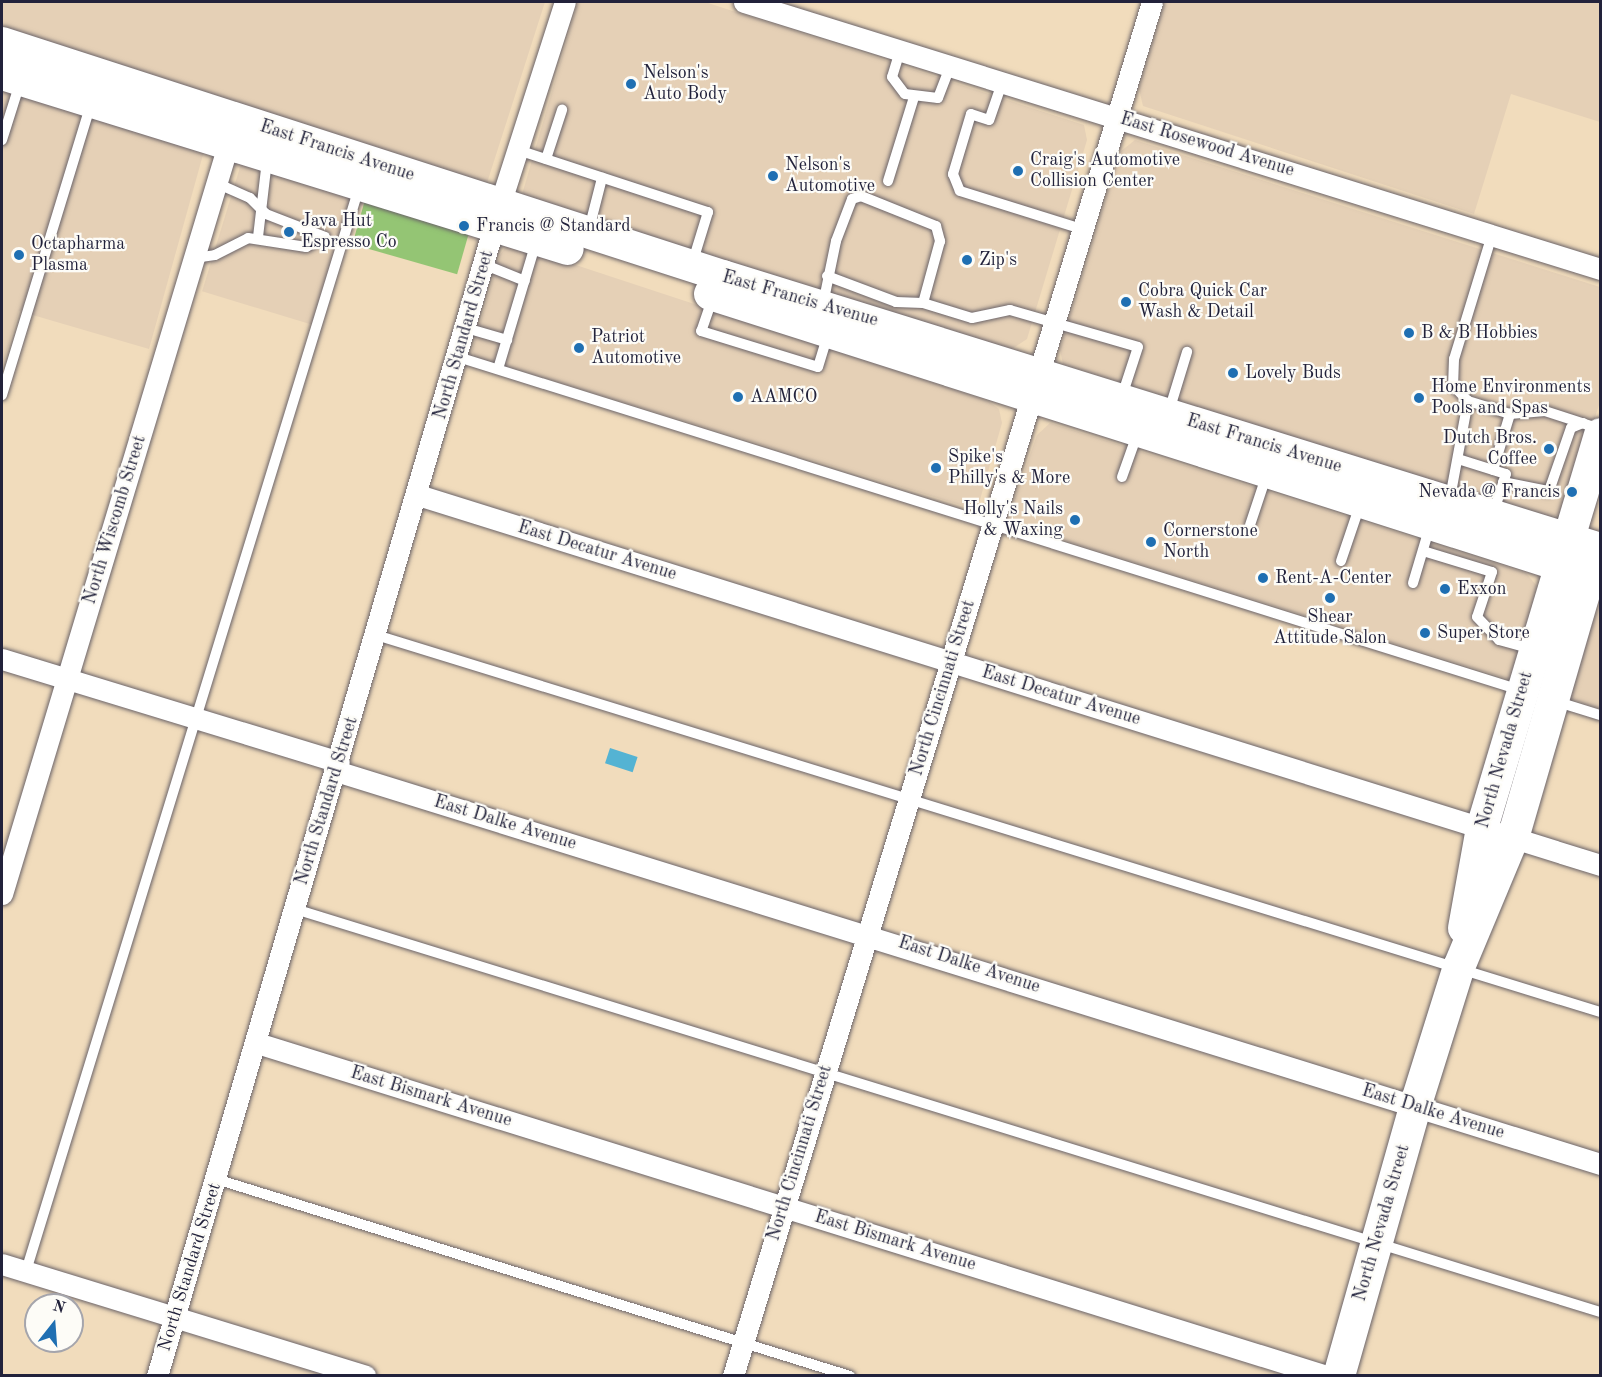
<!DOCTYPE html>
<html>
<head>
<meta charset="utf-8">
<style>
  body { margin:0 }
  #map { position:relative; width:1602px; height:1377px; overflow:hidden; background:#f1dcbc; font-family:"Old Standard TT",serif }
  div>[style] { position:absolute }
  .built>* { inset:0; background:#e5d0b6; transform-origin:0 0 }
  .green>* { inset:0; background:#94c574; transform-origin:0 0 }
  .water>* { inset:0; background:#54b3d3; transform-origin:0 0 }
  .roads { filter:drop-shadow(0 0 2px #6a6368) drop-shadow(0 0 2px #6a6368) }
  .lane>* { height:10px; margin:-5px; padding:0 5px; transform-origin:5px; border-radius:5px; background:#fff }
  .street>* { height:21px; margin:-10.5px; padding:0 10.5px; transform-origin:10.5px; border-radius:10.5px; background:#fff }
  .primary>* { height:32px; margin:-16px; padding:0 16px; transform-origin:16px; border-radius:16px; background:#fff }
  .dots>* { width:16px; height:16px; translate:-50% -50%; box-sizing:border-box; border:3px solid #fdfcf7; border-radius:50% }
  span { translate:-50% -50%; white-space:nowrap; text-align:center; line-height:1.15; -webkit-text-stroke:4.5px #fdfcf7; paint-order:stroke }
  .poi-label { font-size:18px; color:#22223b }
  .left { translate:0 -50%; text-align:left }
  .right { translate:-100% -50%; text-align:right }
  .street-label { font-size:18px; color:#22223b }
  .frame { position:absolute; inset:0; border:3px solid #22223b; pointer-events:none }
  .north { position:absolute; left:24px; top:1293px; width:60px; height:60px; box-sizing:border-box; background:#fdfcf7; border:2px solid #a5a5ac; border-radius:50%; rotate:17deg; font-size:16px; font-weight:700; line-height:24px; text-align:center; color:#22223b }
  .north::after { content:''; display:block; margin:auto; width:21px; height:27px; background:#1f6fb2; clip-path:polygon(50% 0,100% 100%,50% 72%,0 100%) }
</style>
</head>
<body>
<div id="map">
  <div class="built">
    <i style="clip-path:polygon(2px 2px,545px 2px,486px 186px,12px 34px,2px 25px)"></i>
    <i style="clip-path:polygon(578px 2px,705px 2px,1084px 125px,1087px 140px,1027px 339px,1012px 349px,1003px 348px,521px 198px)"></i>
    <i style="clip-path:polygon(1165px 2px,1600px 2px,1600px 122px,1511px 94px,1474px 214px,1143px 106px,1139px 89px)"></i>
    <i style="clip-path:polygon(2px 87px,204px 151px,149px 349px,19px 311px,2px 367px)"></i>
    <i style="clip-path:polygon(1135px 140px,1600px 287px,1600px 402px,1564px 512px,1549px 518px,1063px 364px,1060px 350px,1120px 152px)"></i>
    <i style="left:241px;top:164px;width:116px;height:133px;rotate:17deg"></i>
    <i style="clip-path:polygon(509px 243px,988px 401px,999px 409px,1002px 423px,977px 510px,475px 357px,472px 351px,500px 255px)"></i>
    <i style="clip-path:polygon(1050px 423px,1526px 573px,1541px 591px,1512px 680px,1012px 524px,1008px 518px,1037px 435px)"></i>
    <i style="clip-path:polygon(1600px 602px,1600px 709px,1568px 698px)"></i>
  </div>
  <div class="green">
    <i style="left:365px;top:200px;width:109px;height:46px;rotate:16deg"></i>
  </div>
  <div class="water">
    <i style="left:610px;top:748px;width:29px;height:16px;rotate:18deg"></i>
  </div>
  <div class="roads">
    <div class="lane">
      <i style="left:900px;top:51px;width:27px;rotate:107deg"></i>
      <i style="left:892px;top:77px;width:21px;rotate:53deg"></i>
      <i style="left:905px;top:94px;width:33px;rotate:7deg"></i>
      <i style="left:938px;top:98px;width:33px;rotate:-69deg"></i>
      <i style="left:1002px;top:83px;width:39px;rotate:109deg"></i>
      <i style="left:989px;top:120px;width:19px;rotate:-162deg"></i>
      <i style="left:971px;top:114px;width:63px;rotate:106.7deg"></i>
      <i style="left:953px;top:174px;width:18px;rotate:68deg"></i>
      <i style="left:960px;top:191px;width:125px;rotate:17.3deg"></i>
      <i style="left:2px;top:140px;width:60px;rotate:-72.5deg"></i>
      <i style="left:518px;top:150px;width:200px;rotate:18.1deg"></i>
      <i style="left:708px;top:212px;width:54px;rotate:107.1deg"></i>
      <i style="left:546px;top:159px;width:52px;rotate:-71.9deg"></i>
      <i style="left:888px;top:181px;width:88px;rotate:-72.8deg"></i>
      <i style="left:589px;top:229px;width:53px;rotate:-75.7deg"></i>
      <i style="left:1492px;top:235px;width:130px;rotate:107deg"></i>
      <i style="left:1454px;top:359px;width:26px;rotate:92deg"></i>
      <i style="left:1453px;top:385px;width:22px;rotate:47deg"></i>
      <i style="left:1468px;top:401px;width:44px;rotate:17.2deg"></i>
      <i style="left:1510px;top:414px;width:35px;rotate:-5deg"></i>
      <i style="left:1545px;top:411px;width:58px;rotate:18.1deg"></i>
      <i style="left:258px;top:237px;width:78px;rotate:-83.3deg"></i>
      <i style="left:194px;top:258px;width:21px;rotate:-8deg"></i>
      <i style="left:215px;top:255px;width:37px;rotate:-27deg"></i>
      <i style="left:248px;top:238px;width:59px;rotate:8.8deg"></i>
      <i style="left:306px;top:247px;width:21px;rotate:-28deg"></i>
      <i style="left:325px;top:237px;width:63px;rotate:-158.7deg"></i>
      <i style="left:266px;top:214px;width:23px;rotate:-135deg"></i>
      <i style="left:250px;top:198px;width:36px;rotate:-156deg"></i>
      <i style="left:483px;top:264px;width:45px;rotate:22deg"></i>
      <i style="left:827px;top:276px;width:74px;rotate:20.6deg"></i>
      <i style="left:896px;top:302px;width:27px;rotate:2deg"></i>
      <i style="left:923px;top:303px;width:51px;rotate:17deg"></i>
      <i style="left:972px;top:318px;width:39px;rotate:-12deg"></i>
      <i style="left:1010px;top:310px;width:133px;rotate:16.1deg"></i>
      <i style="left:1138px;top:347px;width:52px;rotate:108.1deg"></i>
      <i style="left:713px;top:297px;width:36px;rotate:109deg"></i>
      <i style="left:701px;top:331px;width:122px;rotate:17.1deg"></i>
      <i style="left:818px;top:367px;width:34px;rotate:-73deg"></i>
      <i style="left:823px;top:304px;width:64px;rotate:-78.3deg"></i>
      <i style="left:836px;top:241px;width:45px;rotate:-69.1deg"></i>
      <i style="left:852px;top:199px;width:9px;rotate:-18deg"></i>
      <i style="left:861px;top:196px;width:81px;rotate:21.8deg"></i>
      <i style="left:936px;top:226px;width:16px;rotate:75deg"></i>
      <i style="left:940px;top:241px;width:64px;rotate:105.3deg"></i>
      <i style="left:466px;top:328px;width:43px;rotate:16.3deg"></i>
      <i style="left:458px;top:357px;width:1113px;rotate:17.41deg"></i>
      <i style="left:498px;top:369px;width:133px;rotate:-73.3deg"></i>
      <i style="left:2px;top:395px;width:305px;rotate:-73deg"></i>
      <i style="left:1169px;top:411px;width:62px;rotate:-73deg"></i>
      <i style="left:1458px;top:459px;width:50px;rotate:17.4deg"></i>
      <i style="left:1506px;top:474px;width:40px;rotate:108deg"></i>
      <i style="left:1493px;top:470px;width:59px;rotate:-73.1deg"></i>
      <i style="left:1122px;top:477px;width:48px;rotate:-70.4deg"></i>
      <i style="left:1503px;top:482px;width:47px;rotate:11.1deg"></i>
      <i style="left:1549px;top:491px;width:67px;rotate:-70.8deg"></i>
      <i style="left:1571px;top:428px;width:13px;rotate:-23deg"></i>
      <i style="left:1450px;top:498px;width:99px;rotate:-79.5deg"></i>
      <i style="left:1250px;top:525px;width:54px;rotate:-71.6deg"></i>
      <i style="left:1423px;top:551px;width:72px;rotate:16.9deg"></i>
      <i style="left:1492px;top:572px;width:47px;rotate:108.4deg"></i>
      <i style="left:1477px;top:617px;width:32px;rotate:46deg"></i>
      <i style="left:1499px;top:640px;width:34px;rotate:15deg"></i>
      <i style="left:1341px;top:561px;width:59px;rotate:-71.3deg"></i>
      <i style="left:1413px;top:583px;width:59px;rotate:-73.4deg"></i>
      <i style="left:376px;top:635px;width:1281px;rotate:17.12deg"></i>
      <i style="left:1555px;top:701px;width:47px;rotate:17.3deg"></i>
      <i style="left:295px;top:909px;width:1366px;rotate:17.16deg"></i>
      <i style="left:216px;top:1179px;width:664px;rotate:17.26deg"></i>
      <i style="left:26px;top:1271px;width:1133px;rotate:-72.91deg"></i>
    </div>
    <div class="street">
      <i style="left:744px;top:2px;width:897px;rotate:17.32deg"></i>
      <i style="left:500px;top:204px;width:212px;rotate:-72.2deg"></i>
      <i style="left:418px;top:495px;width:1239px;rotate:17.38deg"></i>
      <i style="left:2px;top:659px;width:352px;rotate:17deg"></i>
      <i style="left:336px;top:771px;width:1324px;rotate:17.27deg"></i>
      <i style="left:2px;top:894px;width:782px;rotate:-73.21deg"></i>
      <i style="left:257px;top:1043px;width:1121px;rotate:17.29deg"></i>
      <i style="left:2px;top:1264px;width:380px;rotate:17.1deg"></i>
      <i style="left:157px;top:1376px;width:1198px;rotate:-73.67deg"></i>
      <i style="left:733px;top:1376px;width:1436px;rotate:-73.04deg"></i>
    </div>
    <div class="primary">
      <i style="left:2px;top:43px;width:758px;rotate:17.91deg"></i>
      <i style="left:723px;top:276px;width:919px;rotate:17.29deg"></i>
      <i style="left:2px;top:74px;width:592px;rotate:17.18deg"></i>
      <i style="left:710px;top:294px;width:934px;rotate:17.7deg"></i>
      <i style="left:1464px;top:928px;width:102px;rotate:-79.8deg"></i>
      <i style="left:1482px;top:828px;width:411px;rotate:-73.3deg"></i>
      <i style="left:1339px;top:1376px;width:280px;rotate:-74.2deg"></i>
      <i style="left:1415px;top:1107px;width:147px;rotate:-72.6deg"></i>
      <i style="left:1459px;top:967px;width:140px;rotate:-67.3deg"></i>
      <i style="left:1513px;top:838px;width:295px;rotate:-73.8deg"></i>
    </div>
  </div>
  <div class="dots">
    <i style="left:631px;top:84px;background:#1f6fb2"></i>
    <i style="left:1018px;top:171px;background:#1f6fb2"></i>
    <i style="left:773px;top:176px;background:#1f6fb2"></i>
    <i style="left:464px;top:226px;background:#1f6fb2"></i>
    <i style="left:289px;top:232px;background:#1f6fb2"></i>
    <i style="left:19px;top:255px;background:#1f6fb2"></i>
    <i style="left:967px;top:260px;background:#1f6fb2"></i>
    <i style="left:1126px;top:302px;background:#1f6fb2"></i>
    <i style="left:1409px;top:333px;background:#1f6fb2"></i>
    <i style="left:579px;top:348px;background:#1f6fb2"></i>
    <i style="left:1233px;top:373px;background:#1f6fb2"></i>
    <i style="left:738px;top:397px;background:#1f6fb2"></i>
    <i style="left:1419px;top:398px;background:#1f6fb2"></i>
    <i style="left:1549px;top:449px;background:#1f6fb2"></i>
    <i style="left:936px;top:468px;background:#1f6fb2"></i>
    <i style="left:1572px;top:492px;background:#1f6fb2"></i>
    <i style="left:1075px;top:520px;background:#1f6fb2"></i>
    <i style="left:1151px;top:542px;background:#1f6fb2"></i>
    <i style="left:1263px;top:578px;background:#1f6fb2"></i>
    <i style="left:1445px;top:589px;background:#1f6fb2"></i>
    <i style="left:1330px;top:598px;background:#1f6fb2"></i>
    <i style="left:1425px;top:633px;background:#1f6fb2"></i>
  </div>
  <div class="poi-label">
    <span class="left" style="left:643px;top:84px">Nelson's<br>Auto Body</span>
    <span class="left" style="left:1030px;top:171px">Craig's Automotive<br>Collision Center</span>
    <span class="left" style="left:785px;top:176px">Nelson's<br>Automotive</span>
    <span class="left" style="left:301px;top:232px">Java Hut<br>Espresso Co</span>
    <span class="left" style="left:476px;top:226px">Francis @ Standard</span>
    <span class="left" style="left:31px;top:255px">Octapharma<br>Plasma</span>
    <span class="left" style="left:979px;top:260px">Zip's</span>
    <span class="left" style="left:1138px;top:302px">Cobra Quick Car<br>Wash &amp; Detail</span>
    <span class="left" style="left:1421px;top:333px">B &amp; B Hobbies</span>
    <span class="left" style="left:591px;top:348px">Patriot<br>Automotive</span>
    <span class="left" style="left:1245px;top:373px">Lovely Buds</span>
    <span class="left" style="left:1431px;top:398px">Home Environments<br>Pools and Spas</span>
    <span class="left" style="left:750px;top:397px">AAMCO</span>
    <span class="right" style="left:1537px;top:449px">Dutch Bros.<br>Coffee</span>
    <span class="left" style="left:948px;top:468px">Spike's<br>Philly's &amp; More</span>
    <span class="right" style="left:1560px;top:492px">Nevada @ Francis</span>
    <span class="right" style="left:1063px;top:520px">Holly's Nails<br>&amp; Waxing</span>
    <span class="left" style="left:1163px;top:542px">Cornerstone<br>North</span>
    <span class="left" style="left:1275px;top:578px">Rent-A-Center</span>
    <span class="left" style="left:1457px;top:589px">Exxon</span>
    <span style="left:1330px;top:628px">Shear<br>Attitude Salon</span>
    <span class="left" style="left:1437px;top:633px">Super Store</span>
  </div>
  <div class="street-label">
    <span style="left:1207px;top:145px;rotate:17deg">East Rosewood Avenue</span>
    <span style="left:337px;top:151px;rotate:18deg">East Francis Avenue</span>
    <span style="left:800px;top:299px;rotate:16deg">East Francis Avenue</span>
    <span style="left:464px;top:335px;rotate:-74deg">North Standard Street</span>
    <span style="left:1264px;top:444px;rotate:17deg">East Francis Avenue</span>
    <span style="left:115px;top:520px;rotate:-73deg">North Wiscomb Street</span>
    <span style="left:597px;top:551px;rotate:17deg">East Decatur Avenue</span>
    <span style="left:943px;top:688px;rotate:-73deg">North Cincinnati Street</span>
    <span style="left:1061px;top:696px;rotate:17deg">East Decatur Avenue</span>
    <span style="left:1505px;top:750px;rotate:-74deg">North Nevada Street</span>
    <span style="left:327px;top:801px;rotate:-73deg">North Standard Street</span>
    <span style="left:505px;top:823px;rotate:17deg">East Dalke Avenue</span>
    <span style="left:969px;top:965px;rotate:18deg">East Dalke Avenue</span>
    <span style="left:431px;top:1097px;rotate:17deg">East Bismark Avenue</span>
    <span style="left:1433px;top:1112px;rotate:17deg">East Dalke Avenue</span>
    <span style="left:800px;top:1153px;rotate:-73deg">North Cincinnati Street</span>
    <span style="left:1382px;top:1223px;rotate:-74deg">North Nevada Street</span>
    <span style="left:895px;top:1241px;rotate:17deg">East Bismark Avenue</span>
    <span style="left:190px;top:1267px;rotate:-73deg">North Standard Street</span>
  </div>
  <div class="frame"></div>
  <div class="north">N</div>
</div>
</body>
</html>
